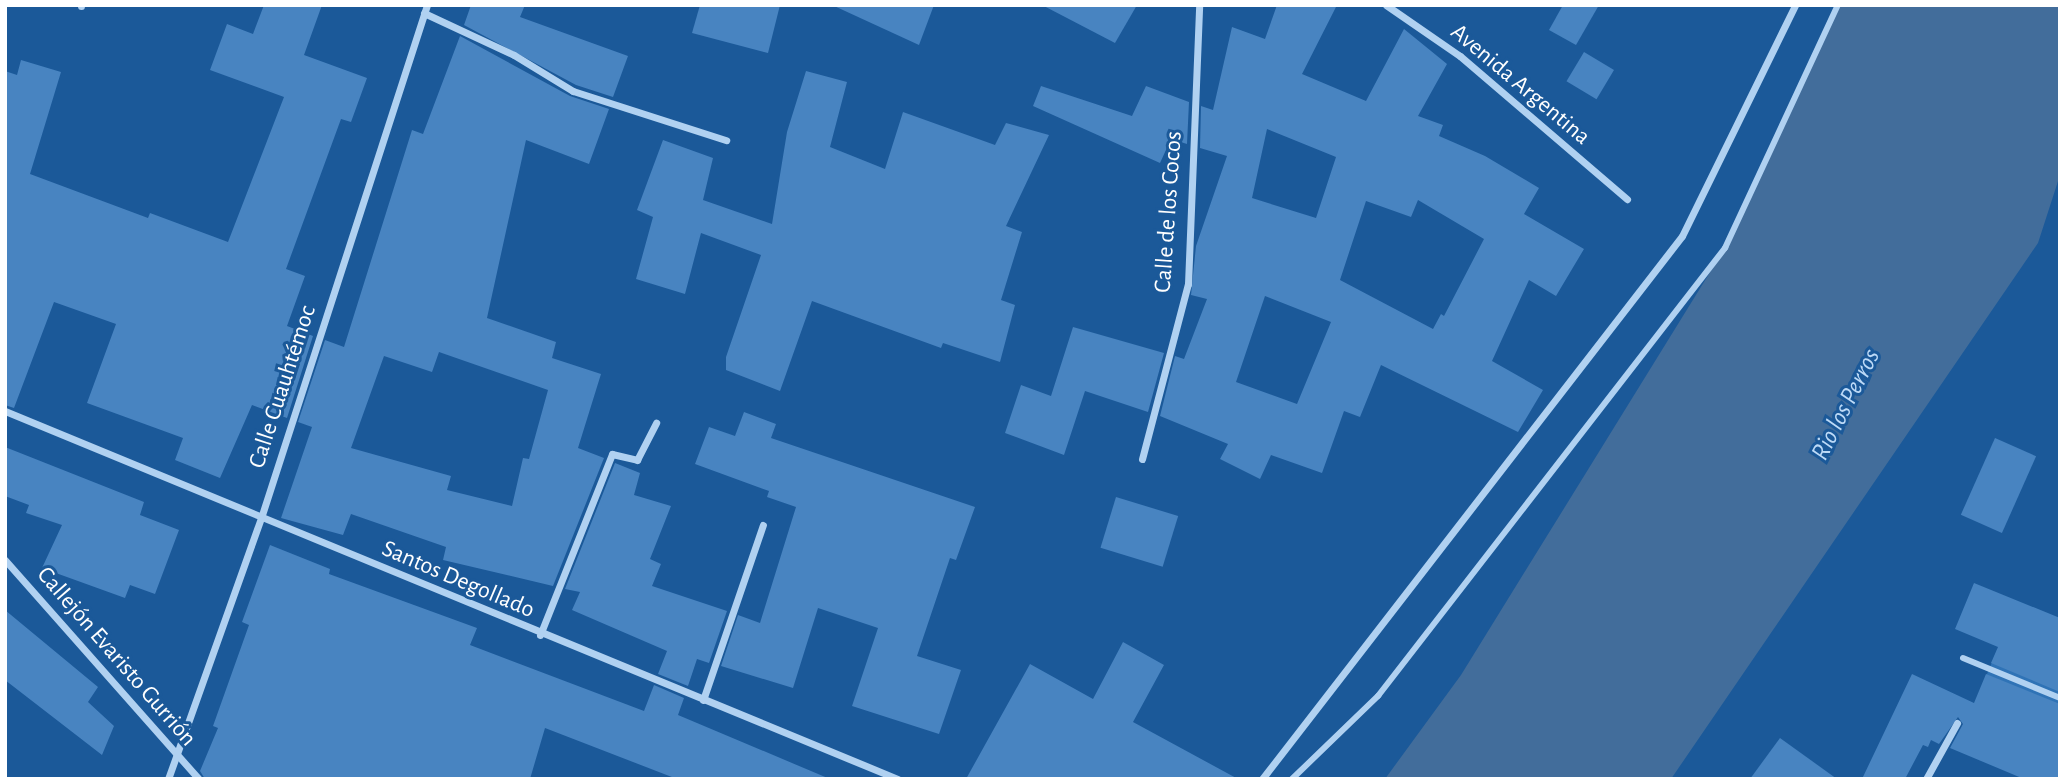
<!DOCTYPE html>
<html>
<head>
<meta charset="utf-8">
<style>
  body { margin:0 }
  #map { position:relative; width:2065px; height:784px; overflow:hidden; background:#1b5999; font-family:"Alegreya Sans",sans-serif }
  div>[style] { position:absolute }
  .green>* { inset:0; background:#2f73b6 }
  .water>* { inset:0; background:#426d9b }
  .building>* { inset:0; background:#4884c1; transform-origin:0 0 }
  .pedestrian>* { height:6px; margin:-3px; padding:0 3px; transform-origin:3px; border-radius:3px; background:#b0d1f1 }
  .minor>* { height:7px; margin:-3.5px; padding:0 3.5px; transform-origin:3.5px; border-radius:3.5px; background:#b0d1f1 }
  span { translate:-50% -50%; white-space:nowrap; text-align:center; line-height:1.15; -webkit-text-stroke:6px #1b5999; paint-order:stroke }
  .street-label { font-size:24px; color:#fff }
  .water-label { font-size:26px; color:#bddaf7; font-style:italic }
  .frame { position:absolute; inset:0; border:7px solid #fff; pointer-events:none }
</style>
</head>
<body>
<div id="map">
  <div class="green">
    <i style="clip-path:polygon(1997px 650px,2060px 676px,2060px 710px,1985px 679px)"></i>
  </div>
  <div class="water">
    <i style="clip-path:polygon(1838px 5px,2060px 5px,2060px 175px,2038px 243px,1671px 779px,1385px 779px,1461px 675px,1725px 248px)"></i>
  </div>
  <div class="building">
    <i style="clip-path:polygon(264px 5px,322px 5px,304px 55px,367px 78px,351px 122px,341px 119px,286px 269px,305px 276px,287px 326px,313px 336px,287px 418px,252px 405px,220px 478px,175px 460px,183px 438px,87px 403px,116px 324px,54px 302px,14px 408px,5px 405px,5px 71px,17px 75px,21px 60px,61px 72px,30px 174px,148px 218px,150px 213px,228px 242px,284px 97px,210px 70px,227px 24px,253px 34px)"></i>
    <i style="clip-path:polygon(471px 5px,525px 5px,520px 17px,628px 56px,613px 97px,576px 85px,464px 25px)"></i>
    <i style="clip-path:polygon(700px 5px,780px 5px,768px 53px,692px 33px)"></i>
    <i style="clip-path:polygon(832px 5px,934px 5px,919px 45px)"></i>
    <i style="clip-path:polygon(1042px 5px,1137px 5px,1115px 43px)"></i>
    <i style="clip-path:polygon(evenodd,1277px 5px,1337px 5px,1302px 74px,1366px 101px,1404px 29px,1447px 64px,1418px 116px,1443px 125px,1439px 136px,1485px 156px,1539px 188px,1524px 214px,1584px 249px,1556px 296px,1529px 280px,1492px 361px,1543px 390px,1518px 432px,1381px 365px,1360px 417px,1344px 411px,1322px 473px,1271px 455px,1260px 479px,1220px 459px,1228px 444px,1160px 416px,1175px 356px,1184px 359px,1207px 299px,1191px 295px,1196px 246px,1227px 156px,1200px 148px,1201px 106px,1213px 110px,1232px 27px,1265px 39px,1277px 5px,1267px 129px,1336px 157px,1316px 218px,1252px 198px,1267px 129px,1277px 5px,1418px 200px,1484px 239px,1444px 316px,1441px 314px,1433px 329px,1340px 280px,1366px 201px,1411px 217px,1418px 200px,1277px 5px,1265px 296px,1331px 322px,1297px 404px,1236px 382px,1265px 296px)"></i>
    <i style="clip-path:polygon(1563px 5px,1599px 5px,1576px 45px,1549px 30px)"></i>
    <i style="clip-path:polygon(evenodd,460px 36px,570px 96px,609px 109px,589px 164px,526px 140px,487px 318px,556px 342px,552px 358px,601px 374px,578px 448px,604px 458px,553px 586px,443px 560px,446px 547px,351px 514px,343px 535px,281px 518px,312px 427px,298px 422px,325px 340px,344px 347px,412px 130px,423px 134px,460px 36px,439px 352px,548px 390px,529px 459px,523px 458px,512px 506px,447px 490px,451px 476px,351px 448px,384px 356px,432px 372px,439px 352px)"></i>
    <i style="left:1584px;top:52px;width:35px;height:34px;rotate:31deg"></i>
    <i style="clip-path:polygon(806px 71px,847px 82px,830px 147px,885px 169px,903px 112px,995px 145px,1006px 123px,1049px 135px,1006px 226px,1022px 232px,1001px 300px,1015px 305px,1000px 362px,943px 343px,941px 348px,812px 301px,780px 391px,726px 370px,726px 357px,761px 255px,701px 233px,685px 294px,636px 279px,653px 217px,637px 210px,663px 140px,713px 158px,703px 200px,772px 224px,787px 132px)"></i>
    <i style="clip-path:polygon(1041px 86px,1132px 116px,1146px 86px,1189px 102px,1187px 144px,1171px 139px,1160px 163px,1033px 106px)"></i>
    <i style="clip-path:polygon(1073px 327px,1164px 353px,1148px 412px,1085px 391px,1064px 455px,1005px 433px,1021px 385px,1051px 396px)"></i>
    <i style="clip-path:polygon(744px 412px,776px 424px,771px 438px,975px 507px,956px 560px,950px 558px,917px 656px,961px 670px,939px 734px,852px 706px,878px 628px,818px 608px,793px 688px,721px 666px,738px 615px,760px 623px,796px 507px,767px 497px,769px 491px,695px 464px,709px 427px,735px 436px)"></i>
    <i style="left:1995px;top:438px;width:45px;height:84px;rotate:24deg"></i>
    <i style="clip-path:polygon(5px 447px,144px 502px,140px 515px,179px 530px,155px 594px,130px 585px,125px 598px,42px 568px,62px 525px,26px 513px,29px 505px,5px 496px)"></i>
    <i style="clip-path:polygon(615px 463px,640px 473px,634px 495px,671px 506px,650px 559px,661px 564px,652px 586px,727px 611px,709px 663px,697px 659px,688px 686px,658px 674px,667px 651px,572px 610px,580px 592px,565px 589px)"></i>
    <i style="left:1116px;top:497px;width:65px;height:53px;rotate:17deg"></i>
    <i style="clip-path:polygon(270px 545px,330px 569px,329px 574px,477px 628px,470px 645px,644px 711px,654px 685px,684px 698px,678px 715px,830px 779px,677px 779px,545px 728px,530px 779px,205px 779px,200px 771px,218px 728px,213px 726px,249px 625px,242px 622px)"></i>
    <i style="clip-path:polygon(1974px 583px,2060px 618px,2060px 692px,1991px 663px,1998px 647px,1955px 629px)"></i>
    <i style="clip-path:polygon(5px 610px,98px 687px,88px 702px,114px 726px,102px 755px,5px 680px)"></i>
    <i style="clip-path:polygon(1123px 642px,1164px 665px,1133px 722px,1238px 779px,966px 779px,1030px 664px,1093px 699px)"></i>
    <i style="clip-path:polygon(1912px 674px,1974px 703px,1986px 674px,2060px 704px,2060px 779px,2024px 779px,1950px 748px,1963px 724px,1958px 717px,1939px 744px,1931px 740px,1928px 747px,1923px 745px,1905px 779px,1862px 779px)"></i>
    <i style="clip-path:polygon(1780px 738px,1837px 779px,1750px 779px)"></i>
  </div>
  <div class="pedestrian">
    <i style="left:1963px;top:658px;width:105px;rotate:22.4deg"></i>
    <i style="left:1292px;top:779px;width:120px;rotate:-44deg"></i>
    <i style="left:1378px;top:696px;width:567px;rotate:-52.24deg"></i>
    <i style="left:1725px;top:248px;width:268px;rotate:-65.1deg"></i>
  </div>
  <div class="minor">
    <i style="left:1386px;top:5px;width:90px;rotate:34.6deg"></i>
    <i style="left:1460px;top:56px;width:220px;rotate:40.6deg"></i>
    <i style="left:81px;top:6px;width:1px;rotate:-90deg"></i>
    <i style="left:424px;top:13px;width:99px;rotate:25deg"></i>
    <i style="left:514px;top:55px;width:69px;rotate:31.4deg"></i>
    <i style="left:573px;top:91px;width:161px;rotate:17.8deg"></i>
    <i style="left:5px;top:411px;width:966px;rotate:22.4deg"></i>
    <i style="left:1142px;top:459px;width:181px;rotate:-75.3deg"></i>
    <i style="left:1188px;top:284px;width:279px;rotate:-87.7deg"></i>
    <i style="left:5px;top:560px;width:293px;rotate:48.5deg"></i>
    <i style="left:540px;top:635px;width:195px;rotate:-68.3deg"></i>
    <i style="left:612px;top:454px;width:26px;rotate:13deg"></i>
    <i style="left:637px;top:460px;width:42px;rotate:-62.8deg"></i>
    <i style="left:703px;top:700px;width:185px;rotate:-71.1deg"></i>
    <i style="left:168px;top:779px;width:277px;rotate:-70.4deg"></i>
    <i style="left:261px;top:518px;width:539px;rotate:-72.07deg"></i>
    <i style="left:1262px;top:779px;width:686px;rotate:-52.28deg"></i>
    <i style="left:1682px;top:236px;width:257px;rotate:-63.9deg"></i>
    <i style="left:1926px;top:779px;width:64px;rotate:-61deg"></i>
  </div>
  <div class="street-label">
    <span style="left:1520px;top:85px;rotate:40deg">Avenida Argentina</span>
    <span style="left:1169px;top:212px;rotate:-86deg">Calle de los Cocos</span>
    <span style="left:283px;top:387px;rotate:-72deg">Calle Cuauhtémoc</span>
    <span style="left:458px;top:580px;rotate:23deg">Santos Degollado</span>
    <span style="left:116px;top:657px;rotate:49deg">Callejón Evaristo Gurrión</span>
  </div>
  <div class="water-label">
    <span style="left:1846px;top:405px;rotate:-63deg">Rio los Perros</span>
  </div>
  <div class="frame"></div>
</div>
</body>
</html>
